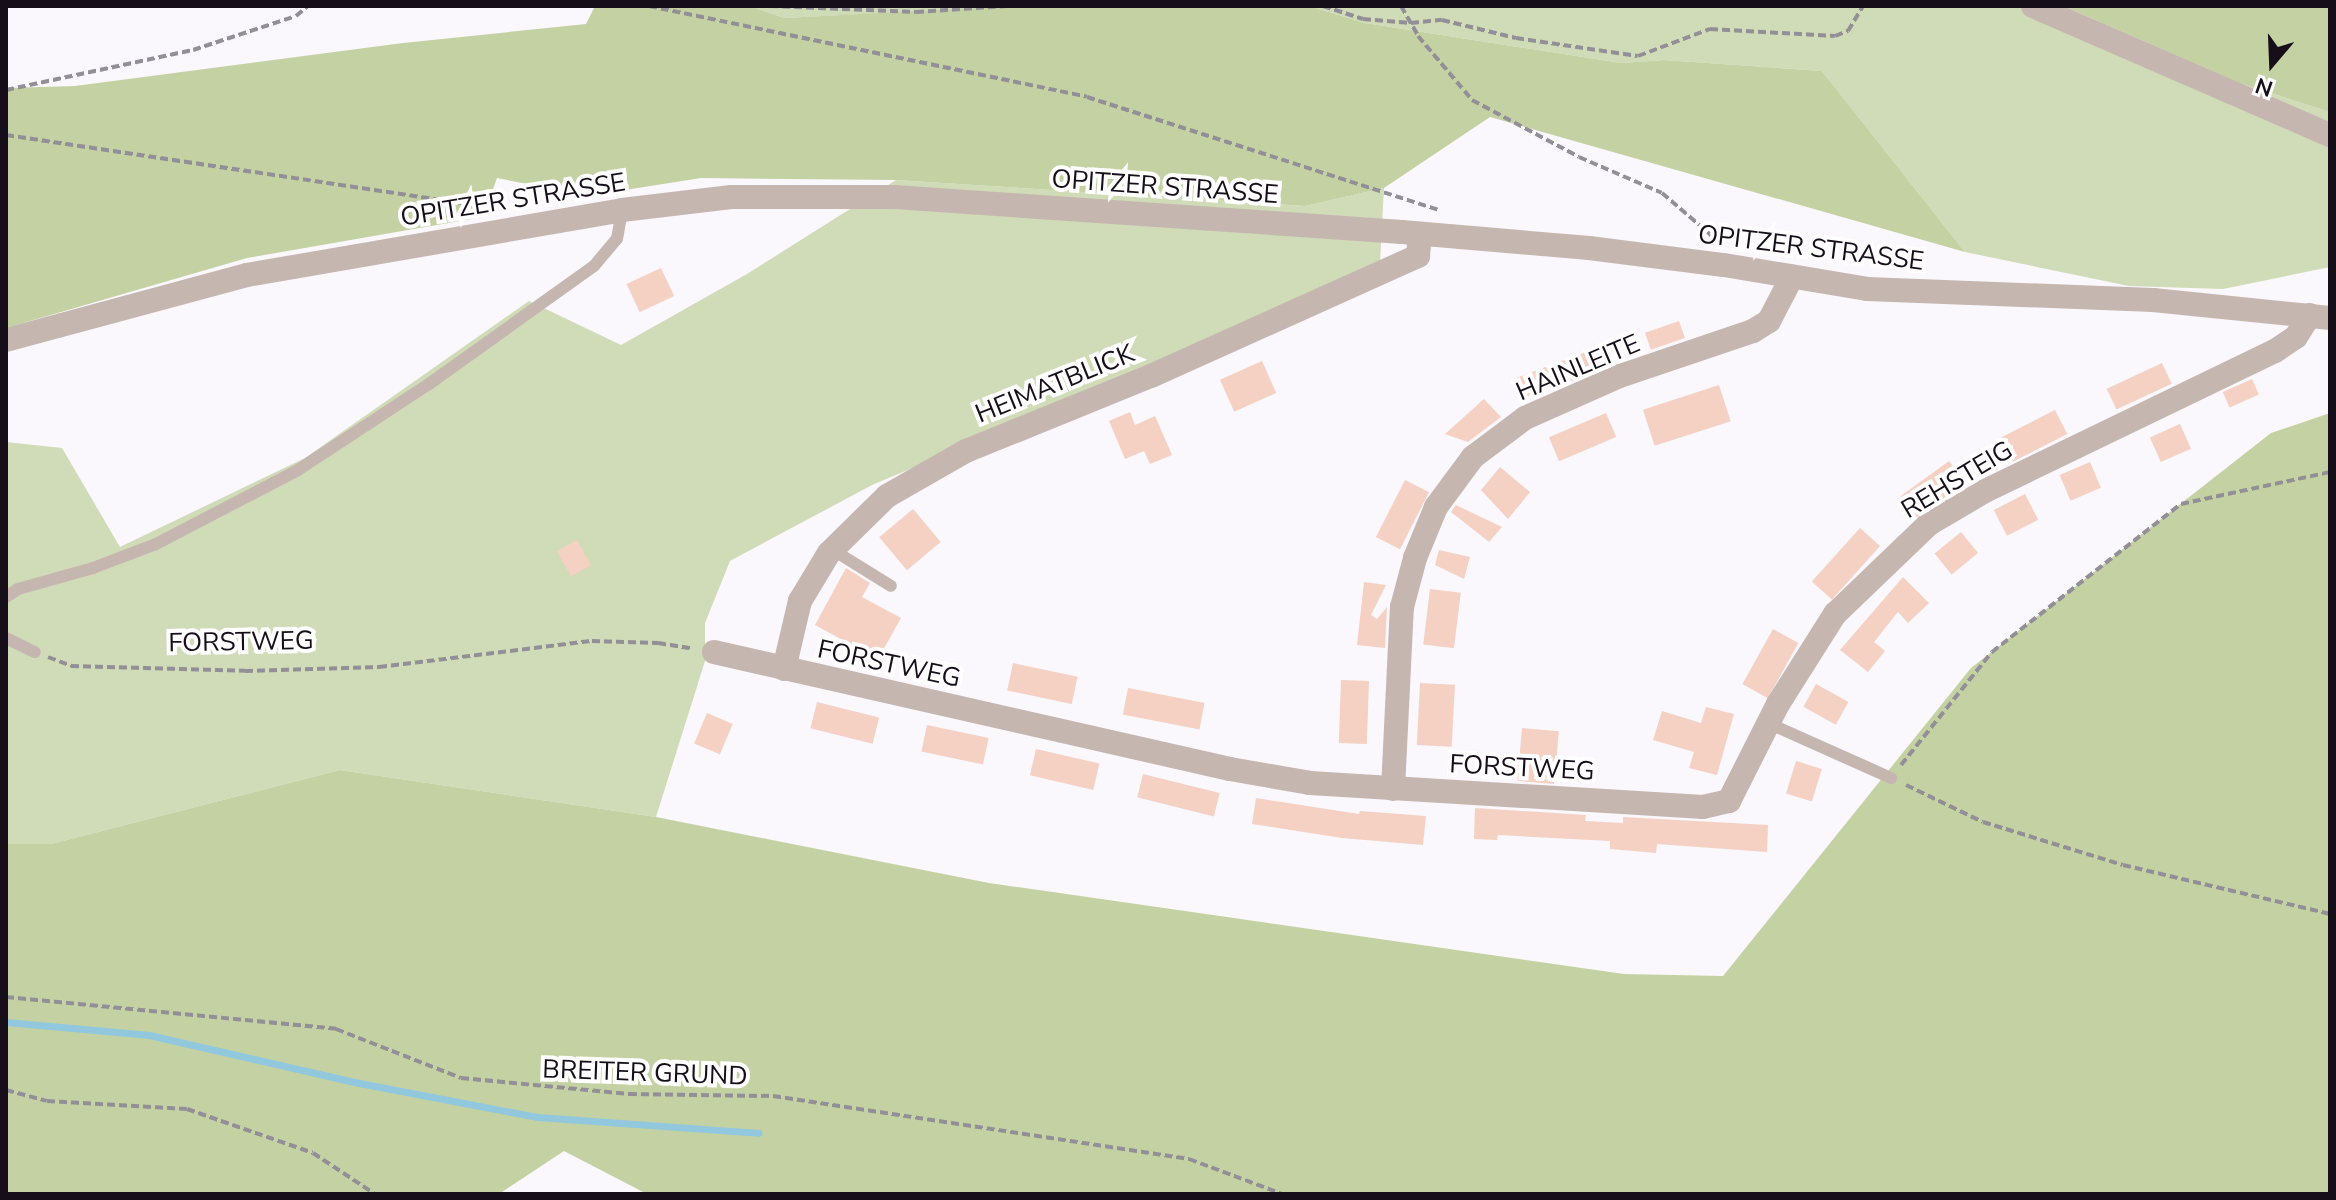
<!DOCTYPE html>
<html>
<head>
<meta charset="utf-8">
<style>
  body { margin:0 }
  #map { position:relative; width:2336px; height:1200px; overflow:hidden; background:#faf7fd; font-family:"Nunito Sans",sans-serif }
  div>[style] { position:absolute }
  .green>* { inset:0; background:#d0dbb7 }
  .forest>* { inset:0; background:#c4d1a3 }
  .stream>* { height:7px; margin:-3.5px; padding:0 3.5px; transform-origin:3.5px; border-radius:3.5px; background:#91c8dd }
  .building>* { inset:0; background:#f4d1c2; transform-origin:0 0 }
  .path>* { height:4px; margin-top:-2px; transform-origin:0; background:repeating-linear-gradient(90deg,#938f96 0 8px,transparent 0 12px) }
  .service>* { height:12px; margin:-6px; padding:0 6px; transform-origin:6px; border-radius:6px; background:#c6b6b0 }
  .minor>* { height:24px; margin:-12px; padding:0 12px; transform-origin:12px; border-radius:12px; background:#c6b6b0 }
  span { translate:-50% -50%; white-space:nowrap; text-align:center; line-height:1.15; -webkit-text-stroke:8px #fff; paint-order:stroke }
  .street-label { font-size:26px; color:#160f19 }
  .frame { position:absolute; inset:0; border:8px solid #160f19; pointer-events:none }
  .north { position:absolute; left:2232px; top:24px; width:80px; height:80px; -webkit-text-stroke:6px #fff; paint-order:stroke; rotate:199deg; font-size:22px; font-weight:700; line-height:32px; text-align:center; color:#160f19 }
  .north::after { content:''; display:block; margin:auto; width:28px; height:36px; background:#160f19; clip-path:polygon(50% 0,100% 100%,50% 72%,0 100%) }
</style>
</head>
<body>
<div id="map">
  <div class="green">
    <i style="clip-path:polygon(750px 6px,1027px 6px,784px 18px)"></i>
    <i style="clip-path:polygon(1309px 6px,2064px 6px,2239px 83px,2330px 112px,2330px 267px,2223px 289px,2129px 286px,1965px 252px,1822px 71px,1664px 60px,1621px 63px,1365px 23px)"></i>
    <i style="clip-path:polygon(896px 180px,1305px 206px,1384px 188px,1380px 262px,1154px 366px,872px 485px,730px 561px,705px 623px,705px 661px,656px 817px,340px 770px,51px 844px,6px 844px,6px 442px,62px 448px,120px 547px,305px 458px,529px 301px,621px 345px,747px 274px)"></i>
  </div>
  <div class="forest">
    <i style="clip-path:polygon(595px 6px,750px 6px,784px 18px,1010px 6px,1309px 6px,1365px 23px,1621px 63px,1664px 60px,1822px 71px,1965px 252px,1490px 117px,1384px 188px,1305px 206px,896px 180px,701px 178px,587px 196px,497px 178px,483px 217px,247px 258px,6px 328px,6px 88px,75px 86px,403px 43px,586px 24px)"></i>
    <i style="clip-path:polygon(2064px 6px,2330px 6px,2330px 112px,2239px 83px)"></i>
    <i style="clip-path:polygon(2330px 413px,2330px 1194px,647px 1194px,564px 1151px,499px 1194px,6px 1194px,6px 844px,51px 844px,340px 770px,656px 817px,989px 883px,1624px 974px,1723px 976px,1971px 668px,2271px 433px)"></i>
  </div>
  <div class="stream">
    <i style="left:6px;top:1022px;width:144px;rotate:5.2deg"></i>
    <i style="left:149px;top:1035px;width:215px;rotate:12.9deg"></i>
    <i style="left:359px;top:1083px;width:181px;rotate:10.8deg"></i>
    <i style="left:537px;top:1117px;width:222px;rotate:4.1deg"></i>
  </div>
  <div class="building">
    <i style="left:661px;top:268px;width:31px;height:38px;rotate:65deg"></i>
    <i style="left:1679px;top:321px;width:18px;height:36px;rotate:71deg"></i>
    <i style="clip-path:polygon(1591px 350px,1598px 369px,1572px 381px,1559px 368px,1524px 400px,1516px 378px)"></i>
    <i style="left:1262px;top:361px;width:35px;height:46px;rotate:66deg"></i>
    <i style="left:2162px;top:363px;width:23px;height:61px;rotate:65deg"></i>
    <i style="left:2252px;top:379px;width:17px;height:32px;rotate:66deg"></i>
    <i style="left:1719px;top:385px;width:38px;height:80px;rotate:72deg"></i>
    <i style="clip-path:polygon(1484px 399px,1501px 417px,1468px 442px,1445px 434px)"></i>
    <i style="left:2055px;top:410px;width:27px;height:61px;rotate:63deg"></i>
    <i style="clip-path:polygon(1130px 412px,1135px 425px,1155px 416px,1172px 455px,1150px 464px,1144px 451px,1125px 459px,1109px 421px)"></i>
    <i style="left:1606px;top:413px;width:26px;height:62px;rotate:67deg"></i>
    <i style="left:2180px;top:424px;width:27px;height:33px;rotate:66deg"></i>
    <i style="left:1949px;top:461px;width:27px;height:60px;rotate:54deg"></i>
    <i style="left:2090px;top:462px;width:28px;height:33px;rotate:67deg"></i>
    <i style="clip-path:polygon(1500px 467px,1530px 492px,1508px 519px,1481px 490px)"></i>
    <i style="left:1405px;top:480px;width:27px;height:64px;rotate:27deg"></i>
    <i style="left:2025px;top:494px;width:29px;height:35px;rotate:63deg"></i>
    <i style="clip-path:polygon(1456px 505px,1502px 527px,1489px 542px,1451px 512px)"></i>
    <i style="left:913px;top:509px;width:43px;height:44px;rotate:50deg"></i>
    <i style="left:1860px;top:528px;width:27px;height:72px;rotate:42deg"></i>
    <i style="left:1961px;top:532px;width:27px;height:34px;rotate:51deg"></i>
    <i style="left:577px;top:540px;width:29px;height:23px;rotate:61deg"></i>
    <i style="clip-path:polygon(1439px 550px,1470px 557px,1464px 579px,1435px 565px)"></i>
    <i style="clip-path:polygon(846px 568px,870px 583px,862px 597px,901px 618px,878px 659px,815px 625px)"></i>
    <i style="clip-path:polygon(1903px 577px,1929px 603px,1908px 623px,1898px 612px,1874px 642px,1885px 651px,1868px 672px,1840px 650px)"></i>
    <i style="clip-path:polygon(1364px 582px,1386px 585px,1371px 615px,1377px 619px,1387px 607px,1385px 648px,1357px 645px)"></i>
    <i style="left:1430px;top:589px;width:31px;height:56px;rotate:7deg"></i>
    <i style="left:1773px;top:629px;width:29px;height:63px;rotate:29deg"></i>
    <i style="left:1013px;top:663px;width:66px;height:28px;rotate:12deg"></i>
    <i style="left:1341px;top:680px;width:28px;height:63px;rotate:2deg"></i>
    <i style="left:1420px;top:683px;width:35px;height:62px;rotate:3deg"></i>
    <i style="left:1816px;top:684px;width:37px;height:26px;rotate:29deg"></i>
    <i style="left:1128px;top:688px;width:78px;height:27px;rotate:11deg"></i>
    <i style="left:817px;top:702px;width:64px;height:27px;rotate:14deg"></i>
    <i style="clip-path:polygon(1706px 707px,1734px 714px,1717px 775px,1689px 768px,1694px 752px,1653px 740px,1662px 711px,1701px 723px)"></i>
    <i style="left:707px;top:713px;width:28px;height:33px;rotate:23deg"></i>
    <i style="left:927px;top:725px;width:63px;height:27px;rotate:12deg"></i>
    <i style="left:1522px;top:728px;width:37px;height:53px;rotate:5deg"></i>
    <i style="left:1036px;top:749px;width:65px;height:27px;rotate:13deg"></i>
    <i style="left:1796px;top:761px;width:27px;height:34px;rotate:17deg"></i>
    <i style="left:1143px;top:774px;width:79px;height:24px;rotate:14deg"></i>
    <i style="clip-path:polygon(1256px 798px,1359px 814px,1360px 811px,1426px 816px,1423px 845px,1342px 838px,1252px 824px)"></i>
    <i style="clip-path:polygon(1475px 808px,1586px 815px,1585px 821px,1623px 823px,1623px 817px,1768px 825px,1767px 852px,1657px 844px,1656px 853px,1610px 849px,1610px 841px,1498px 835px,1497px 840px,1474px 839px)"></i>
  </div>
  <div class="path">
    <i style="left:649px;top:6px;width:447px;rotate:11.7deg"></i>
    <i style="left:1087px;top:97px;width:370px;rotate:17.8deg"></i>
    <i style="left:770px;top:6px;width:146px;rotate:2.4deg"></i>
    <i style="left:916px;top:12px;width:92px;rotate:-3.7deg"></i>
    <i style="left:1323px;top:6px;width:42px;rotate:18deg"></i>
    <i style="left:1363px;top:19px;width:48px;rotate:4.8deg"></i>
    <i style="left:1411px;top:23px;width:31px;rotate:-6deg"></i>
    <i style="left:1442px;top:20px;width:76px;rotate:13.7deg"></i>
    <i style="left:1516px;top:38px;width:123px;rotate:8.4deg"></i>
    <i style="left:1638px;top:56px;width:77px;rotate:-20.6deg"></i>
    <i style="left:1710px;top:29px;width:125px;rotate:3.2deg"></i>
    <i style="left:1835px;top:36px;width:14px;rotate:-21deg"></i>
    <i style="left:1848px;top:31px;width:29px;rotate:-59deg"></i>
    <i style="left:1401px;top:6px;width:34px;rotate:60deg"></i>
    <i style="left:1418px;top:36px;width:84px;rotate:49.8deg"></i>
    <i style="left:1472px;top:100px;width:121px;rotate:28deg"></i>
    <i style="left:1579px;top:157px;width:90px;rotate:23.4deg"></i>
    <i style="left:1662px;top:193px;width:63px;rotate:40.5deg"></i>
    <i style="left:1710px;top:234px;width:8px;rotate:60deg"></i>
    <i style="left:6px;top:90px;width:191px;rotate:-12.1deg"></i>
    <i style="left:193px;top:50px;width:108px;rotate:-18.3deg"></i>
    <i style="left:296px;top:16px;width:16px;rotate:-40deg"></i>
    <i style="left:6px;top:135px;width:489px;rotate:8.5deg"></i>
    <i style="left:48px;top:657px;width:25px;rotate:21deg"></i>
    <i style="left:71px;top:666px;width:174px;rotate:1.6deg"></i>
    <i style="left:245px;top:671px;width:134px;rotate:-1.7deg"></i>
    <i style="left:379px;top:667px;width:215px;rotate:-7deg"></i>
    <i style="left:592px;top:641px;width:66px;rotate:1.7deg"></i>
    <i style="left:658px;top:643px;width:33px;rotate:9deg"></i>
    <i style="left:1901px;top:765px;width:145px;rotate:-51.2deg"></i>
    <i style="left:1992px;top:652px;width:240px;rotate:-38.1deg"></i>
    <i style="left:2181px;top:504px;width:152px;rotate:-12.1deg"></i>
    <i style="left:1906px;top:785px;width:85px;rotate:25.7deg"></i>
    <i style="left:1983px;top:822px;width:146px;rotate:17.1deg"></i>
    <i style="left:2123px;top:865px;width:213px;rotate:13.3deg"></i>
    <i style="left:6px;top:997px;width:332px;rotate:5.5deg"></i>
    <i style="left:336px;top:1029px;width:134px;rotate:21.4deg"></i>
    <i style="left:461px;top:1078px;width:169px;rotate:5.4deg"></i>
    <i style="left:629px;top:1094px;width:144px;rotate:0.8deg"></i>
    <i style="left:773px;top:1096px;width:421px;rotate:8.6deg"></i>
    <i style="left:1189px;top:1159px;width:99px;rotate:20.6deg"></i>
    <i style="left:6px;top:1090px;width:42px;rotate:15deg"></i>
    <i style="left:47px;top:1101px;width:140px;rotate:3.3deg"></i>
    <i style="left:187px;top:1109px;width:133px;rotate:19.2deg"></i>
    <i style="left:313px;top:1153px;width:74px;rotate:33.5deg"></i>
  </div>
  <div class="service">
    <i style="left:833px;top:550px;width:68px;rotate:31.8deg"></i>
    <i style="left:6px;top:597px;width:14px;rotate:-34deg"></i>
    <i style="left:18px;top:589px;width:78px;rotate:-15.6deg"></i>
    <i style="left:93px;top:568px;width:67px;rotate:-20.9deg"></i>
    <i style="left:156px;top:544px;width:160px;rotate:-27.5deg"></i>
    <i style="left:298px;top:470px;width:157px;rotate:-33.3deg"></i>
    <i style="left:429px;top:384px;width:203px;rotate:-35.6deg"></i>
    <i style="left:594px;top:266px;width:35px;rotate:-50deg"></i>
    <i style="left:617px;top:239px;width:29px;rotate:-80deg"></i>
    <i style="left:6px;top:638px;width:32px;rotate:26deg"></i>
    <i style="left:1768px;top:723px;width:135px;rotate:24.1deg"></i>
  </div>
  <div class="minor">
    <i style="left:2033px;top:6px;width:324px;rotate:23.5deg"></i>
    <i style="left:6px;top:340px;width:250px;rotate:-15.1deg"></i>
    <i style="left:247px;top:275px;width:381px;rotate:-9.8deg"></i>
    <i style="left:622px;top:210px;width:110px;rotate:-6.8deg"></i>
    <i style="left:731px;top:197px;width:164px"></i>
    <i style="left:895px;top:197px;width:508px;rotate:3.95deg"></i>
    <i style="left:1402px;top:232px;width:188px;rotate:4.9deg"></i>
    <i style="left:1589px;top:248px;width:136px;rotate:7.2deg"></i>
    <i style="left:1724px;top:265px;width:145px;rotate:9.5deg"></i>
    <i style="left:1867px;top:289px;width:286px;rotate:2.2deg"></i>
    <i style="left:2153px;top:300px;width:178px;rotate:5.8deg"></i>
    <i style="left:714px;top:652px;width:529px;rotate:12.78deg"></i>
    <i style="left:1230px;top:769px;width:81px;rotate:9.9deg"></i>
    <i style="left:1310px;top:783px;width:394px;rotate:3.5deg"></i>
    <i style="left:1703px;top:807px;width:27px;rotate:-13deg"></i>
    <i style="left:1729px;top:801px;width:109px;rotate:-63.2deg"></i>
    <i style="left:1778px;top:704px;width:107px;rotate:-57.7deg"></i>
    <i style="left:1835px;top:614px;width:130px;rotate:-43.8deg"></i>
    <i style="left:1929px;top:524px;width:65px;rotate:-30.5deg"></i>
    <i style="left:1985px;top:491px;width:322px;rotate:-25.8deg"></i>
    <i style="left:2275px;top:351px;width:25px;rotate:-34deg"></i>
    <i style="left:2296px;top:337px;width:26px;rotate:-58deg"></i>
    <i style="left:784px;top:669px;width:70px;rotate:-76.8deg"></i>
    <i style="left:800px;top:601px;width:56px;rotate:-58.9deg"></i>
    <i style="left:829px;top:553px;width:81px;rotate:-44.5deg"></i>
    <i style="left:887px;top:496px;width:91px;rotate:-29.7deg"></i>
    <i style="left:966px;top:451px;width:200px;rotate:-22.1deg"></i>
    <i style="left:1151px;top:376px;width:293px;rotate:-24.2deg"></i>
    <i style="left:1418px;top:256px;width:22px;rotate:-85deg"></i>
    <i style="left:1393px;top:789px;width:182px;rotate:-87.2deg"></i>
    <i style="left:1402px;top:607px;width:51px;rotate:-75.1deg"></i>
    <i style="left:1415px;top:558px;width:55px;rotate:-67.6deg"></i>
    <i style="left:1436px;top:507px;width:62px;rotate:-53.5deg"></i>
    <i style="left:1473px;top:457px;width:65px;rotate:-36.9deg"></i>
    <i style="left:1525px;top:418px;width:104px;rotate:-23.9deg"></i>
    <i style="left:1620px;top:376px;width:140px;rotate:-18.7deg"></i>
    <i style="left:1753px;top:331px;width:19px;rotate:-32deg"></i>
    <i style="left:1769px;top:321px;width:50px;rotate:-62.4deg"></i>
  </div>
  <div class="street-label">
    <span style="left:1165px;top:187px;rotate:4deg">OPITZER STRASSE</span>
    <span style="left:513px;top:200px;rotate:-9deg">OPITZER STRASSE</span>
    <span style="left:1811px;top:248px;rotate:7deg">OPITZER STRASSE</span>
    <span style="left:1578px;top:368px;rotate:-23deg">HAINLEITE</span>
    <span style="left:1055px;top:384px;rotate:-22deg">HEIMATBLICK</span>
    <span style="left:1957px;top:480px;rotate:-31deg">REHSTEIG</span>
    <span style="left:241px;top:642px;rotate:-1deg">FORSTWEG</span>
    <span style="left:889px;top:664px;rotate:12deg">FORSTWEG</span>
    <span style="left:1522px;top:768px;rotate:3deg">FORSTWEG</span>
    <span style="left:645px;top:1073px;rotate:2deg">BREITER GRUND</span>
  </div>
  <div class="frame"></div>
  <div class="north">N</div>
</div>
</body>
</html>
